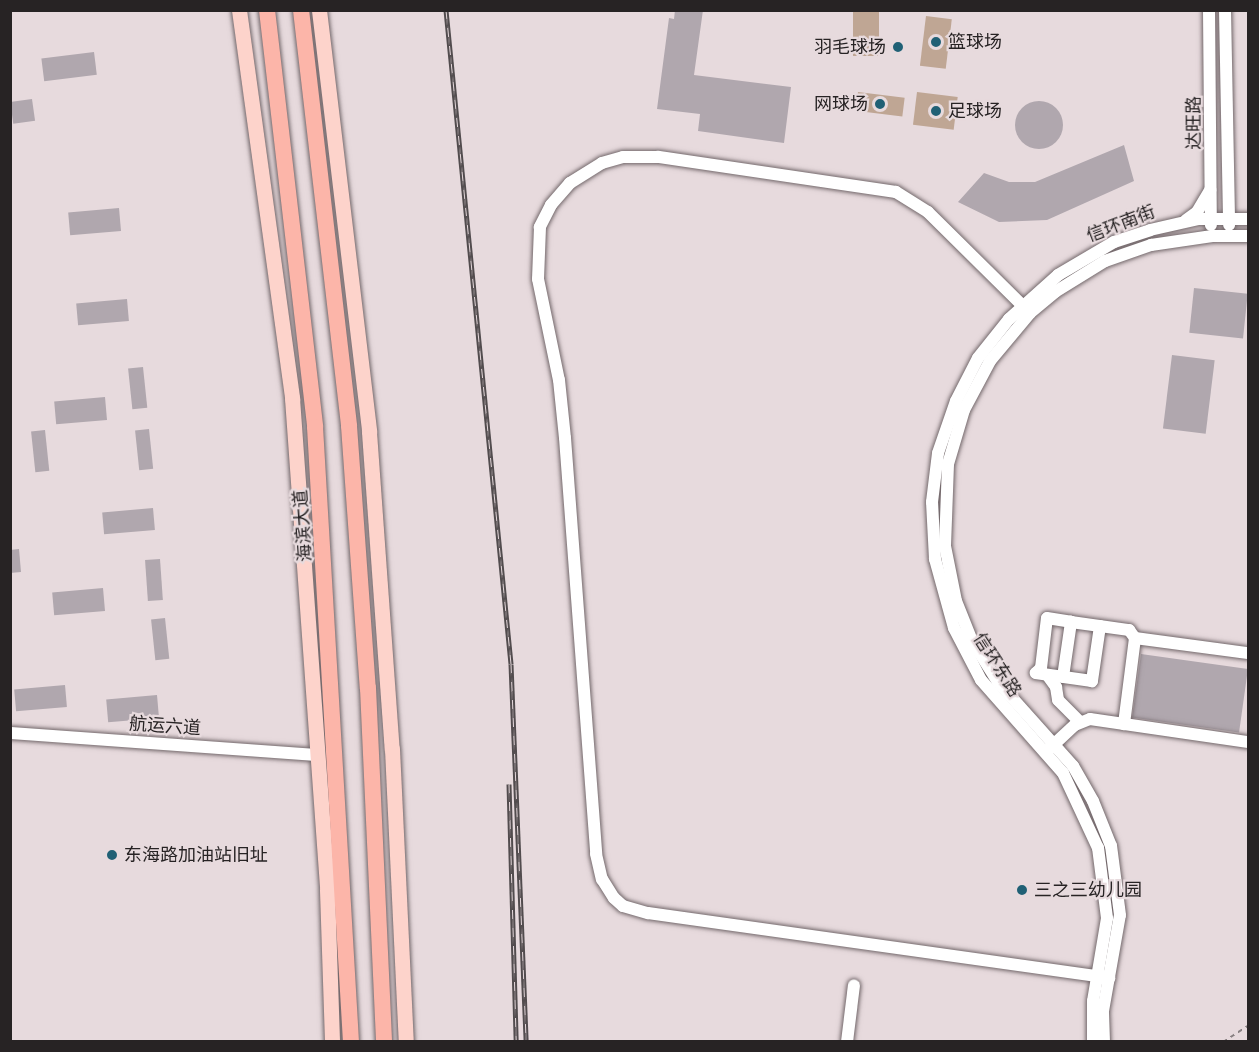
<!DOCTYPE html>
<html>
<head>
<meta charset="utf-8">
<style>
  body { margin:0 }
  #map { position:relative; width:1259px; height:1052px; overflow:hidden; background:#e7dadd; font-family:Montserrat,"Noto Sans SC",sans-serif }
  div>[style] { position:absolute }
  .green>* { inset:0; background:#bfa694; transform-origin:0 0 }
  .building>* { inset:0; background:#b0a7ae; transform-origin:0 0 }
  .round { border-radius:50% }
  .path>* { height:2px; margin-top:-1px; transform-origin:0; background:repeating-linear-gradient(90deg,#877f81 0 4.5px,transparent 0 9px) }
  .roads { filter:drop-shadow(0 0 2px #73686b) drop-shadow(0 0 2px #73686b) }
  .minor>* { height:12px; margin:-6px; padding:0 6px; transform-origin:6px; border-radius:6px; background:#fff }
  .major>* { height:15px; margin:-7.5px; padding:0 7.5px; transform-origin:7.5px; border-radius:7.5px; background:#fdd3cb }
  .highway>* { height:16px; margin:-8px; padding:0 8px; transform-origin:8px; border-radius:8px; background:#fcb5a9 }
  .rail>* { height:5px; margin-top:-2.5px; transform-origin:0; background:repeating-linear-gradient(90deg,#e7dadd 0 9px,#524c4e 0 18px); box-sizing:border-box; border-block:2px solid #524c4e }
  .dots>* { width:16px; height:16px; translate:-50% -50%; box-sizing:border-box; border:3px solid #e7dadd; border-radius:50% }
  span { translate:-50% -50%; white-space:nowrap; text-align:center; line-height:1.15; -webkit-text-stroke:4.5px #e7dadd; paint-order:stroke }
  .poi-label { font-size:18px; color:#272324 }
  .left { translate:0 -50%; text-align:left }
  .right { translate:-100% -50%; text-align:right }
  .street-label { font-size:18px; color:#272324 }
  .frame { position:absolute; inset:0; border:12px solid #272324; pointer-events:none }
</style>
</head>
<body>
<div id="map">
  <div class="green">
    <i style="left:853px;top:11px;width:26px;height:45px"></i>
    <i style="left:926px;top:16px;width:26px;height:50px;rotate:7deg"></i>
    <i style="left:858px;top:92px;width:47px;height:19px;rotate:7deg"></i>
    <i style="left:917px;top:92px;width:41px;height:33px;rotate:7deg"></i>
  </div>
  <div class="building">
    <i style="clip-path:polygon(675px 10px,703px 10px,694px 75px,791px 87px,784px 143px,698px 131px,700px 114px,657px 109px,669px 18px,674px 19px)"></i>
    <i style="left:94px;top:52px;width:23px;height:53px;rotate:83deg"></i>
    <i style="left:32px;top:99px;width:22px;height:22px;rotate:82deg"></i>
    <i class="round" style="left:1015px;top:101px;width:48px;height:48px"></i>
    <i style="clip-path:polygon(1124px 145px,1134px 181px,1047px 220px,999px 222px,958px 202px,984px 173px,1009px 182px,1035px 182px)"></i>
    <i style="left:119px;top:208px;width:23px;height:51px;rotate:85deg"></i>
    <i style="left:1194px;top:288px;width:54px;height:45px;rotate:6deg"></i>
    <i style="left:127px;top:299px;width:22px;height:51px;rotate:85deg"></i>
    <i style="left:1172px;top:355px;width:43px;height:74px;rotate:7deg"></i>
    <i style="left:143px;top:367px;width:41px;height:15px;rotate:84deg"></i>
    <i style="left:105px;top:397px;width:23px;height:51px;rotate:85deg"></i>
    <i style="left:149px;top:429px;width:40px;height:14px;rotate:84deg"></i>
    <i style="left:45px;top:430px;width:41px;height:14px;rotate:84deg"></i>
    <i style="left:153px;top:508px;width:22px;height:51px;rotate:85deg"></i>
    <i style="clip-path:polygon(19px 549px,21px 572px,10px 573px,10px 550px)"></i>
    <i style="left:160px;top:559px;width:41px;height:15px;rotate:86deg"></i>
    <i style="left:103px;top:588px;width:23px;height:51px;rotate:85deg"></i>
    <i style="left:165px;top:618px;width:41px;height:14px;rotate:84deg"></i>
    <i style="left:1141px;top:654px;width:108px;height:64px;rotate:8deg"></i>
    <i style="left:65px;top:685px;width:22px;height:51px;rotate:85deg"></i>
    <i style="left:157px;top:695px;width:23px;height:51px;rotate:85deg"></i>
  </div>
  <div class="path">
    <i style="left:1223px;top:1042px;width:30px;rotate:-33deg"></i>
  </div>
  <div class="roads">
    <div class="minor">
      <i style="left:1209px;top:10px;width:215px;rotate:89.5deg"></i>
      <i style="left:1225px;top:10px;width:215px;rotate:88.9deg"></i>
      <i style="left:1186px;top:220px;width:14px;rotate:-36deg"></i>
      <i style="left:1197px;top:212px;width:26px;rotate:-59deg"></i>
      <i style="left:1030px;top:313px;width:144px;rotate:-135.3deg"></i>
      <i style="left:928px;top:212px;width:38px;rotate:-148deg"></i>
      <i style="left:896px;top:192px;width:241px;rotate:-171.6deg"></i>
      <i style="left:658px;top:157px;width:35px;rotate:180deg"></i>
      <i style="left:623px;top:157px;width:22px;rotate:164deg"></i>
      <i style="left:602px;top:163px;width:38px;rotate:148deg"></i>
      <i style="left:570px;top:183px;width:29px;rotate:131deg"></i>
      <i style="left:551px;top:205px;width:25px;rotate:117deg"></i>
      <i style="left:540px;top:227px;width:52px;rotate:92.2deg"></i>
      <i style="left:538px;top:279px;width:103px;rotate:78.3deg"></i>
      <i style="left:559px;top:380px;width:58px;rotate:84.1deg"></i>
      <i style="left:565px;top:438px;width:417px;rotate:85.7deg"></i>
      <i style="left:596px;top:854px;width:26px;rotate:77deg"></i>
      <i style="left:602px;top:879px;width:22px;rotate:58deg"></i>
      <i style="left:614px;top:898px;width:12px;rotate:42deg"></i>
      <i style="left:623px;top:906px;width:26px;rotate:16deg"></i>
      <i style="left:648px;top:913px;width:466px;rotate:8deg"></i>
      <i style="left:1100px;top:626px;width:56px;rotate:98.3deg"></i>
      <i style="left:1092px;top:681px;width:57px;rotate:-171.9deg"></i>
      <i style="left:1036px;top:673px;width:7px;rotate:-45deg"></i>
      <i style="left:1041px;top:668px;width:50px;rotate:-83.2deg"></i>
      <i style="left:1047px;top:618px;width:24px;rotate:9deg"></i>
      <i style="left:1071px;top:622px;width:59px;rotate:7.9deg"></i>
      <i style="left:1129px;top:630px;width:10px;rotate:53deg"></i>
      <i style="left:1135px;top:638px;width:87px;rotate:97.3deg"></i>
      <i style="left:1135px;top:638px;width:114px;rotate:7.6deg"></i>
      <i style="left:1048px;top:676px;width:14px;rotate:54deg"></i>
      <i style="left:1056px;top:687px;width:13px;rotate:81deg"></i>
      <i style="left:1058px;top:700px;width:31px;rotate:45deg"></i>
      <i style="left:1063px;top:677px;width:56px;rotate:-81.7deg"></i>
      <i style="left:10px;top:733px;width:308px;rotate:4.1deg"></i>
      <i style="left:1049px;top:749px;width:35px;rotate:-43deg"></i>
      <i style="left:1075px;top:725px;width:16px;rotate:-22deg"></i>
      <i style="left:1090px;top:719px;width:160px;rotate:8.3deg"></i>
      <i style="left:847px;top:1042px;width:57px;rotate:-83deg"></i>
      <i style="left:1093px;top:1042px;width:41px;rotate:-90deg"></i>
      <i style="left:1093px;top:1001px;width:84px;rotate:-80.4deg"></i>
      <i style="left:1107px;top:918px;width:71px;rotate:-97.3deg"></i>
      <i style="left:1098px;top:848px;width:83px;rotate:-115deg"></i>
      <i style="left:1063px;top:773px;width:124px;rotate:-131.4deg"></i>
      <i style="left:981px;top:680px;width:59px;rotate:-117.4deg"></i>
      <i style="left:954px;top:628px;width:72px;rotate:-105.4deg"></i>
      <i style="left:935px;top:559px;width:57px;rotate:-93deg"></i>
      <i style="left:932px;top:502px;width:49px;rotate:-83deg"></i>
      <i style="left:938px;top:453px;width:55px;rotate:-70.9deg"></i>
      <i style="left:956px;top:401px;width:48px;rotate:-62.9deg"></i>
      <i style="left:978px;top:358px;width:50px;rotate:-51.5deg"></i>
      <i style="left:1009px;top:319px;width:66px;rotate:-41.9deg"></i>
      <i style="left:1058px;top:275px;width:65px;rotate:-30.5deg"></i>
      <i style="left:1114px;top:242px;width:38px;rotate:-18deg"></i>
      <i style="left:1150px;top:230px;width:49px;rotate:-12.9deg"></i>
      <i style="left:1198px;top:219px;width:50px"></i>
      <i style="left:1104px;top:1042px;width:31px;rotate:-92deg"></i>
      <i style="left:1103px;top:1011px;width:97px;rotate:-80deg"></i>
      <i style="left:1120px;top:915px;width:70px;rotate:-97.4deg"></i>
      <i style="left:1111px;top:846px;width:48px;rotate:-111.8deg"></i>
      <i style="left:1093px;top:801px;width:40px;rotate:-119.7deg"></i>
      <i style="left:1073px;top:766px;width:113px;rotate:-131.8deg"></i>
      <i style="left:998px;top:682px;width:49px;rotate:-122.4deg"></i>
      <i style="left:972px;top:641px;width:43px;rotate:-111.8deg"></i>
      <i style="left:956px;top:601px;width:56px;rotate:-101.3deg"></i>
      <i style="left:945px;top:546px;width:82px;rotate:-87.9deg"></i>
      <i style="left:948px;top:464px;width:56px;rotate:-73.5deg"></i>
      <i style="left:964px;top:410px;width:55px;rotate:-62deg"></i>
      <i style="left:990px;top:361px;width:62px;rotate:-50.2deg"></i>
      <i style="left:1030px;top:313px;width:33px;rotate:-40deg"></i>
      <i style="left:1055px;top:292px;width:59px;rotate:-31.8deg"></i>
      <i style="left:1105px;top:261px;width:49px;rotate:-19.2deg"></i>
      <i style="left:1151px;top:245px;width:62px;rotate:-8.4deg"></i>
      <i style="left:1212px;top:236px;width:36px"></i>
    </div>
    <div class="major">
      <i style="left:239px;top:10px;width:392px;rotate:82.2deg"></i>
      <i style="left:292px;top:398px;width:493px;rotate:85.9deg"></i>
      <i style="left:327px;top:890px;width:152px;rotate:88.1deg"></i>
      <i style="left:319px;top:10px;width:425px;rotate:83.2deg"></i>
      <i style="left:369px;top:432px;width:318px;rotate:85.9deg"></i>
      <i style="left:392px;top:749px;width:293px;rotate:87.3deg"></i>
    </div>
    <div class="highway">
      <i style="left:267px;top:10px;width:420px;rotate:83.4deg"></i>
      <i style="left:315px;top:427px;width:616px;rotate:86.65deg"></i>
      <i style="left:301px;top:10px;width:419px;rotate:83.4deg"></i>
      <i style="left:349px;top:426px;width:263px;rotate:85.9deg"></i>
      <i style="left:368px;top:688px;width:354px;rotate:87.4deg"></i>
    </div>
  </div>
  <div class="rail">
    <i style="left:446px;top:10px;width:657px;rotate:84.32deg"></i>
    <i style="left:511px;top:664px;width:378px;rotate:87.7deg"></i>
    <i style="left:509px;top:784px;width:258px;rotate:88.4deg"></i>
  </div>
  <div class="dots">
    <i style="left:936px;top:42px;background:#206075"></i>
    <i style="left:898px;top:47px;background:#206075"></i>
    <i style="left:880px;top:104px;background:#206075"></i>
    <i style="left:936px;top:111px;background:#206075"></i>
    <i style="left:112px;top:855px;background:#206075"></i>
    <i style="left:1022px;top:890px;background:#206075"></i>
  </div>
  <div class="poi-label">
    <span class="left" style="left:948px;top:42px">篮球场</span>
    <span class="right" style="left:886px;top:47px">羽毛球场</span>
    <span class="right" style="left:868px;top:104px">网球场</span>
    <span class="left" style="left:948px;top:111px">足球场</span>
    <span class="left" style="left:124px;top:855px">东海路加油站旧址</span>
    <span class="left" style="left:1034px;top:890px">三之三幼儿园</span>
  </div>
  <div class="street-label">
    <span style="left:1194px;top:123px;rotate:-90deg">达旺路</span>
    <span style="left:1121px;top:224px;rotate:-21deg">信环南街</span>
    <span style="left:303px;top:526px;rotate:-94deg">海滨大道</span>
    <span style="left:997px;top:665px;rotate:57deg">信环东路</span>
    <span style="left:165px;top:726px;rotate:4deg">航运六道</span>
  </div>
  <div class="frame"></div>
</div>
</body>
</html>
